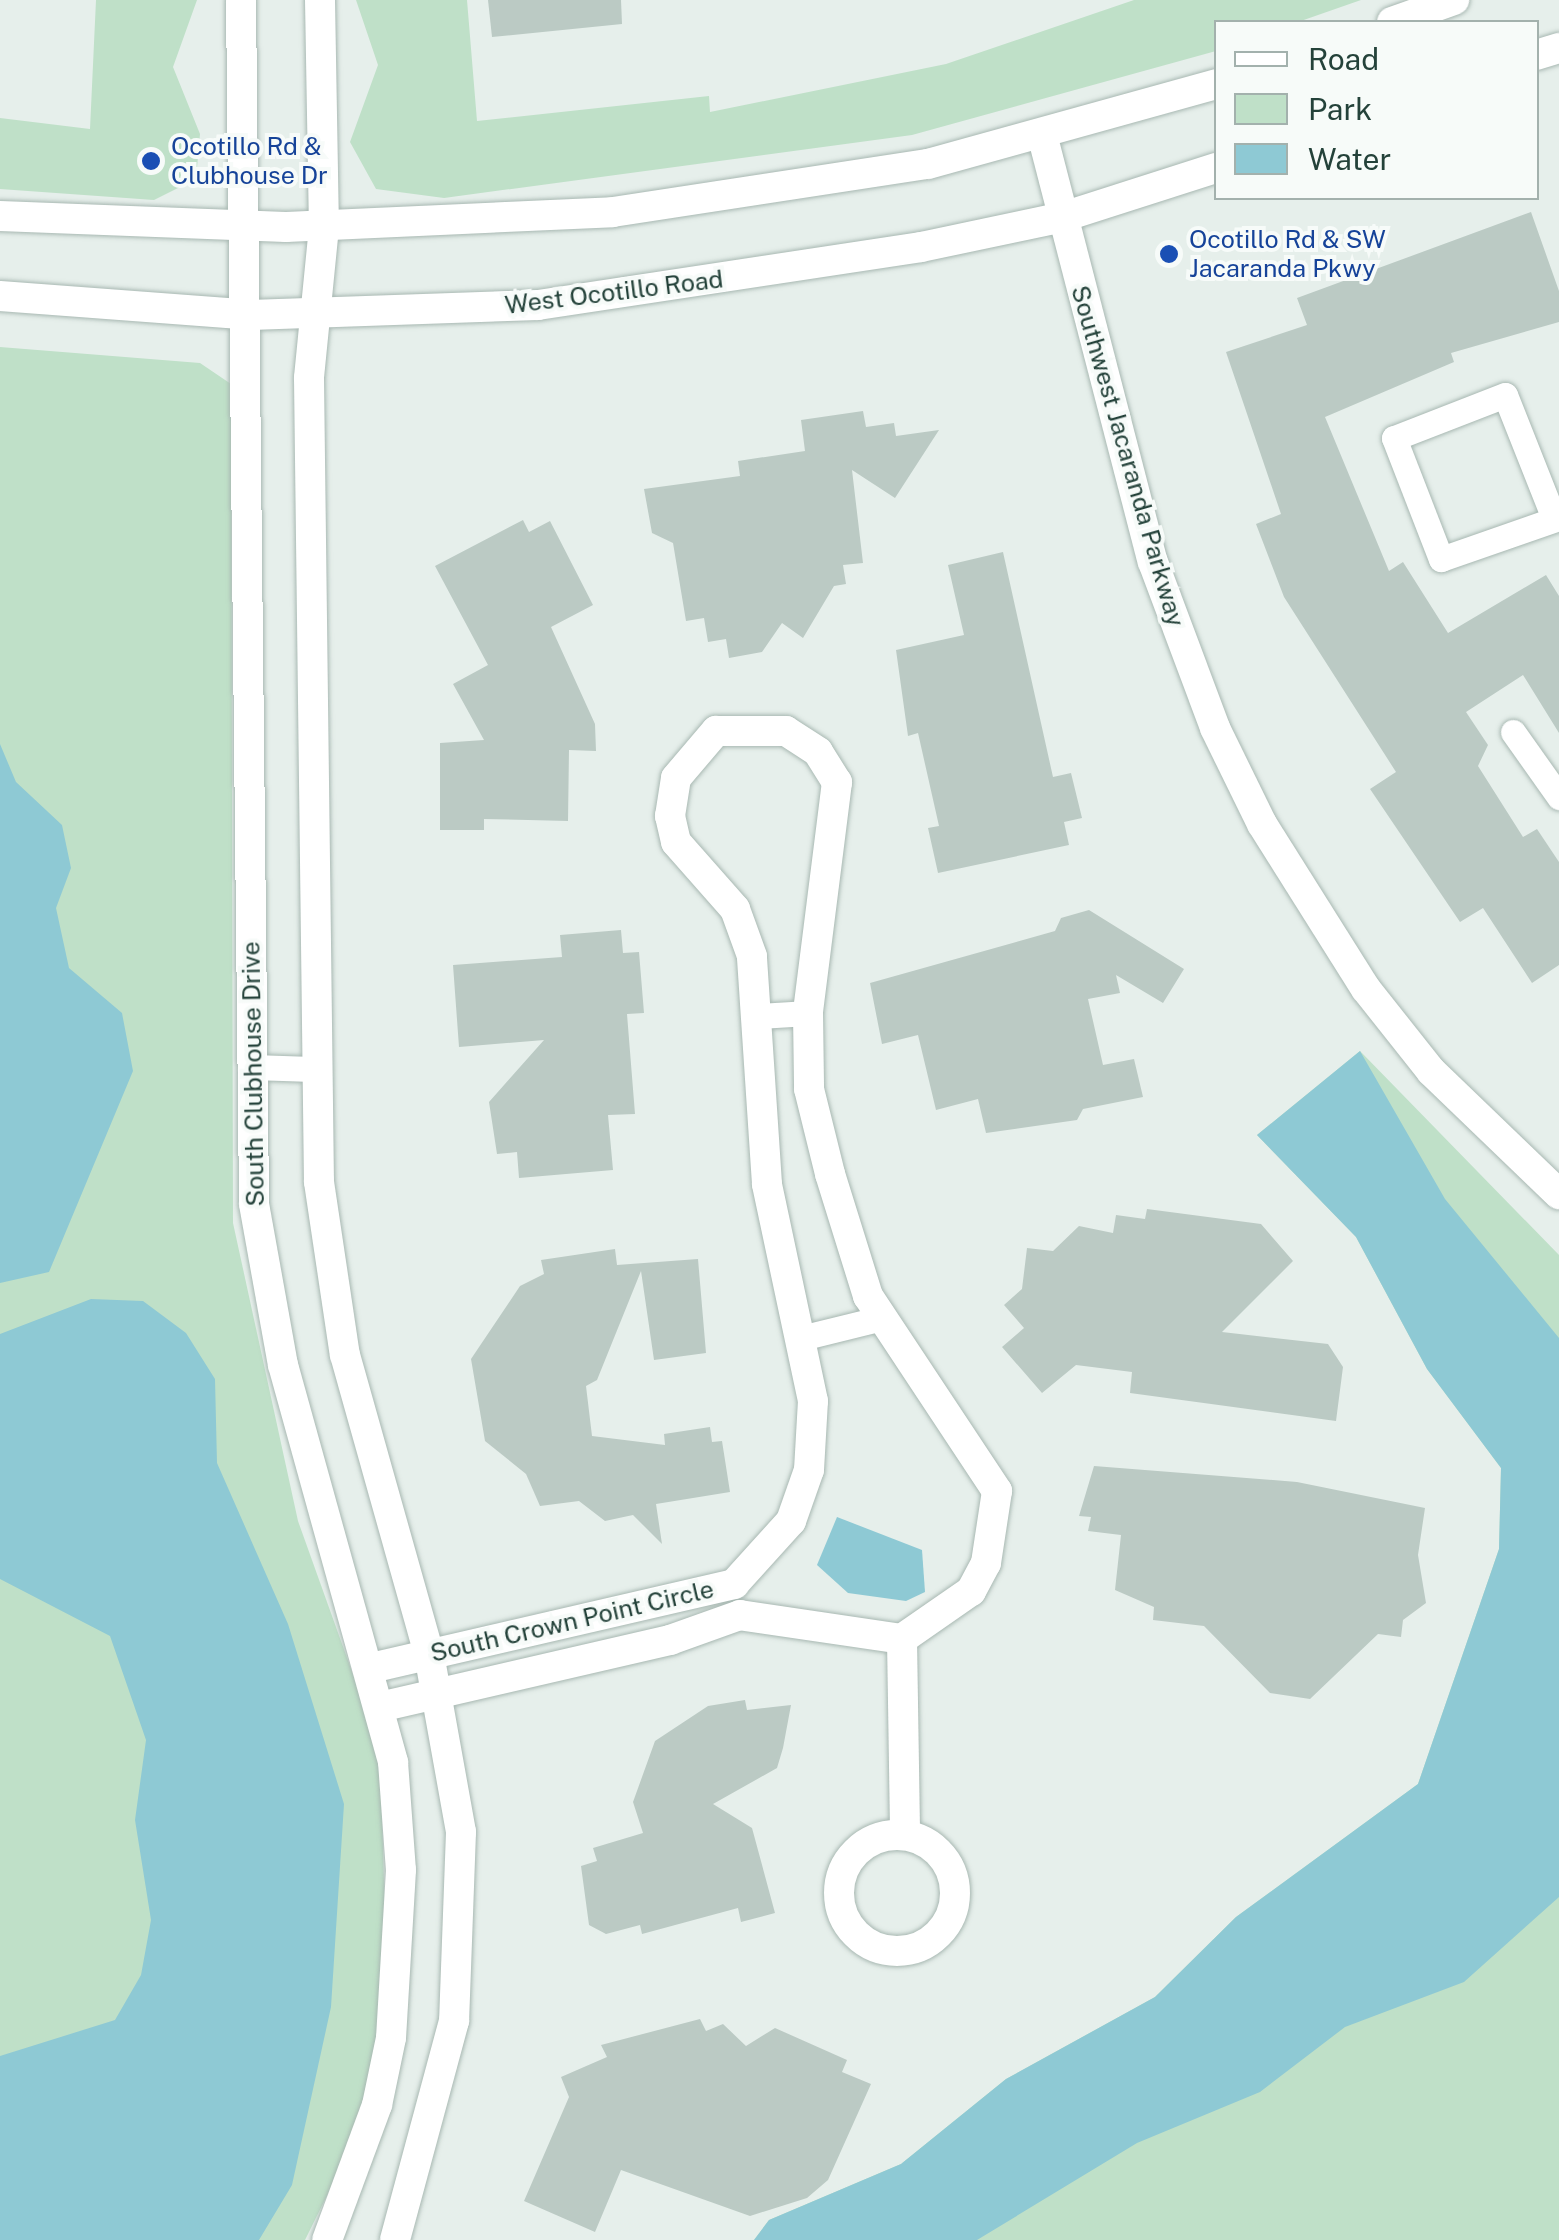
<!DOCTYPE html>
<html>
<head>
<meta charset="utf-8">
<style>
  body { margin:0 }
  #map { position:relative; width:1559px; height:2240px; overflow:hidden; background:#e6efeb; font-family:"Public Sans",sans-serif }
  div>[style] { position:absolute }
  .green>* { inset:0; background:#bfe0c8 }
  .water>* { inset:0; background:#8ec9d4 }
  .building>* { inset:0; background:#bbcac4 }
  .roads { filter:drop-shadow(0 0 2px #a8b8b2) drop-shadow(0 0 2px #a8b8b2) }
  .lane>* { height:25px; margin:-12.5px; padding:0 12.5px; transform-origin:12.5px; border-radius:12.5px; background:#fff }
  .street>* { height:30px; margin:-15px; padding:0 15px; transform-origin:15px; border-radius:15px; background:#fff }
  .street>.ring { margin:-15px; padding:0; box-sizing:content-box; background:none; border:30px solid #fff; border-radius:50% }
  .secondary>* { height:30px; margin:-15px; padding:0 15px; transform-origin:15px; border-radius:15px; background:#fff }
  .dots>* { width:28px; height:28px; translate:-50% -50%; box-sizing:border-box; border:5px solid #f7fbf9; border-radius:50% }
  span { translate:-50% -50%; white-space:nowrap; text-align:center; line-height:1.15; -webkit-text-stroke:8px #f7fbf9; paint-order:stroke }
  .transit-label { font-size:25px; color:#164399 }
  .left { translate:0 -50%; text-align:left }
  .street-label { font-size:25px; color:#24423a }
  .legend { position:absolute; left:1214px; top:20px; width:325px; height:180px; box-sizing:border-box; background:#f7fbf9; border:2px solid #a3b1ad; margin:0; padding:12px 18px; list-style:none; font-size:30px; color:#24423a }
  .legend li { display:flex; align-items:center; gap:20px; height:50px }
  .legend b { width:50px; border:2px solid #a3b1ad }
</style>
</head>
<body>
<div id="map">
  <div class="green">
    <i style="clip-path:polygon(96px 0,197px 0,173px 67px,200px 134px,196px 179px,154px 200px,0 189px,0 118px,90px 129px)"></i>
    <i style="clip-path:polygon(356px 0,467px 0,477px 121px,709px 96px,710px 112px,946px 64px,1134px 0,1361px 0,1298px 22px,1216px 22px,1216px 51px,912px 135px,444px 198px,376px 189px,350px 142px,378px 65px)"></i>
    <i style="clip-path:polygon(0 347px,200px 363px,231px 384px,233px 1223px,298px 1521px,380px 1750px,387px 1982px,365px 2119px,305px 2240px,0 2240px)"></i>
    <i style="clip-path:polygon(1360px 1051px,1559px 1255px,1559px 2240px,754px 2240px,769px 2220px,901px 2164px,1006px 2079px,1155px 1997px,1236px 1917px,1418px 1784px,1499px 1549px,1501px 1468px,1427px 1369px,1356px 1237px,1257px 1135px)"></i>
  </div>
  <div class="water">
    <i style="clip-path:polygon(0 744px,16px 782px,62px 825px,71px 868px,56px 908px,69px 968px,122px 1013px,133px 1071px,49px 1272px,0 1283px)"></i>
    <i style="clip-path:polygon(1360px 1051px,1445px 1199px,1559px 1338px,1559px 1897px,1464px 1982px,1345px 2027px,1260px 2092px,1137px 2143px,977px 2240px,754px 2240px,769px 2220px,901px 2164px,1006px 2079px,1155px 1997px,1236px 1917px,1418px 1784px,1499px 1549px,1501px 1468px,1427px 1369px,1356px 1237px,1257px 1135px)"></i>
    <i style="clip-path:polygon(91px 1299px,143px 1301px,186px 1333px,215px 1379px,217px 1463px,288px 1624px,344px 1804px,331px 2007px,292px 2185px,259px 2240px,0 2240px,0 2056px,115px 2020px,141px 1975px,151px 1920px,135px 1820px,146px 1740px,110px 1636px,0 1579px,0 1334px)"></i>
    <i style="clip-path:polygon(837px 1517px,922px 1550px,925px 1592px,906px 1601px,848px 1593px,817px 1565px)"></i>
  </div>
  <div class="building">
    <i style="clip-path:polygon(488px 0,621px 0,622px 24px,492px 37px)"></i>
    <i style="clip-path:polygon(1531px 212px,1559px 291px,1559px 322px,1451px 353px,1454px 362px,1325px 417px,1389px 571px,1403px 562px,1448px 633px,1546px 575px,1559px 596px,1559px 733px,1523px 675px,1466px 712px,1488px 745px,1478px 766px,1523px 837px,1537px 829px,1559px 862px,1559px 965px,1532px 983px,1483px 908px,1460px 922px,1370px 789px,1396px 772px,1284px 597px,1256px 524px,1281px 514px,1226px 352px,1307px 325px,1297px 298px)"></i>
    <i style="clip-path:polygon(863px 411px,866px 427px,894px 423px,896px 436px,939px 430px,895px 498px,852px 470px,863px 563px,843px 565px,846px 584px,834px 586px,803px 638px,782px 623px,762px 652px,729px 658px,726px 639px,708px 642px,704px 618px,686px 621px,673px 543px,652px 533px,644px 489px,740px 476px,738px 461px,805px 451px,801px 420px)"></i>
    <i style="clip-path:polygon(523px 520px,529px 532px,550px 521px,593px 605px,551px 627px,595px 724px,596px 751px,569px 750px,568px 821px,484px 819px,484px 830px,440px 830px,440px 743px,484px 740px,453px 684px,488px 665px,435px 566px)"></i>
    <i style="clip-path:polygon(1003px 552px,1053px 777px,1071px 773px,1082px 818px,1064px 822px,1069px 845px,938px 873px,928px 828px,939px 826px,918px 733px,908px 736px,896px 650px,964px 635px,948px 565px)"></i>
    <i style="clip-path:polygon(1089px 910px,1184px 969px,1163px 1003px,1116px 975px,1120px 993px,1088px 999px,1103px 1065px,1134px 1059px,1143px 1097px,1083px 1109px,1077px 1120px,986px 1133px,978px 1099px,936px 1110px,918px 1035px,882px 1044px,870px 983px,1055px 931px,1061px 918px)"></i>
    <i style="clip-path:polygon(621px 930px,623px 953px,639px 952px,644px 1013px,627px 1014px,635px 1114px,608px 1115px,613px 1170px,519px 1178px,517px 1152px,497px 1154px,489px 1102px,544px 1040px,459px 1047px,453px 965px,562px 957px,560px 935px)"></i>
    <i style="clip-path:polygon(1147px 1209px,1261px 1224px,1293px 1261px,1222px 1332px,1328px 1344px,1343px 1367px,1336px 1421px,1130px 1393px,1132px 1372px,1076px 1365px,1042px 1393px,1002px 1347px,1024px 1328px,1004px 1305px,1022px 1289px,1027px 1248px,1053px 1251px,1079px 1226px,1113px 1233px,1116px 1215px,1145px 1219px)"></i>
    <i style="clip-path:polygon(615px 1249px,617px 1265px,698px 1259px,706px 1353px,654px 1360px,641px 1271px,597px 1380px,586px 1386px,592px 1436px,665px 1445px,664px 1434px,710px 1427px,712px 1442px,722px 1441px,730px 1492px,656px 1504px,662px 1544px,633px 1515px,605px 1521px,579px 1501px,540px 1506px,526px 1474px,485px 1441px,471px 1359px,520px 1286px,544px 1274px,541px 1260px)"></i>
    <i style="clip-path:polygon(1094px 1466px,1297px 1482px,1425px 1508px,1418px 1555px,1426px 1603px,1403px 1620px,1401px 1637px,1378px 1634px,1310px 1699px,1270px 1693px,1204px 1626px,1153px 1620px,1154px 1607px,1115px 1590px,1121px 1535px,1088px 1531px,1091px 1517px,1079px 1516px)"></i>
    <i style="clip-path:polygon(745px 1700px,747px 1710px,791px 1705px,783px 1748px,777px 1768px,713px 1804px,752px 1828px,775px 1913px,741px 1922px,738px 1908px,642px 1934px,640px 1925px,606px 1934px,589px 1925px,581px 1866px,597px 1861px,593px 1848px,643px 1833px,633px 1802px,655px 1741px,708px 1706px)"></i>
    <i style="clip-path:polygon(700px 2019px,706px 2031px,723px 2024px,746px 2046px,775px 2028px,847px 2060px,842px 2072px,871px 2084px,828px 2180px,807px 2198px,750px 2216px,621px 2170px,595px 2232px,524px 2201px,569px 2097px,561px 2077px,607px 2057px,601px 2045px)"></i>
  </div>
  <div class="roads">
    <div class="lane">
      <i style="left:1553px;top:516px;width:130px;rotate:-111.6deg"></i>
      <i style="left:1505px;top:395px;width:119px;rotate:158.8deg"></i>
      <i style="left:1394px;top:438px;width:130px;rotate:68.8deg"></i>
      <i style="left:1441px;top:559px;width:125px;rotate:-19.2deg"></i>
      <i style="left:1513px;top:732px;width:80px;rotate:54.7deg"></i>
      <i style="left:759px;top:1016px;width:49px;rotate:-3.5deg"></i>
      <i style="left:250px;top:1067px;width:65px;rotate:1.8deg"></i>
      <i style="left:805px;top:1337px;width:79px;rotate:-13.9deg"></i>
    </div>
    <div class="street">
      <i style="left:241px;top:0;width:1204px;rotate:89.38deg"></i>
      <i style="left:254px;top:1204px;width:164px;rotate:79.8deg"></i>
      <i style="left:283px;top:1365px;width:412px;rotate:74.5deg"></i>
      <i style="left:393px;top:1762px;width:108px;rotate:85.8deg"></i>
      <i style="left:401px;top:1870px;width:168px;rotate:93.4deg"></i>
      <i style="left:391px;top:2038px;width:68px;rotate:101.8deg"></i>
      <i style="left:377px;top:2105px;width:144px;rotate:110.3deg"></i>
      <i style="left:320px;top:0;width:227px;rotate:89deg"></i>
      <i style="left:324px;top:227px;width:152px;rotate:95.7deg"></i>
      <i style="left:309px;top:378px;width:804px;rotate:89.29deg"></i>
      <i style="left:319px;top:1182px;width:175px;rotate:81.5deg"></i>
      <i style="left:345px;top:1355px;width:311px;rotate:74.3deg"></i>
      <i style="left:429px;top:1654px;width:181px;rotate:79.8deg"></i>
      <i style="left:461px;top:1832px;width:189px;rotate:92.1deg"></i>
      <i style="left:454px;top:2021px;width:227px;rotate:105.1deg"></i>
      <i style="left:902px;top:1639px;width:196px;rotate:89.1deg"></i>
      <i style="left:371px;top:1668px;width:373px;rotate:-13deg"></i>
      <i style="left:734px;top:1584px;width:85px;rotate:-47.9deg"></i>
      <i style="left:791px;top:1521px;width:54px;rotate:-70.6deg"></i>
      <i style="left:809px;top:1470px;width:69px;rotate:-86.7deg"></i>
      <i style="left:813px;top:1401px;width:222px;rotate:-102deg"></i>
      <i style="left:767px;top:1184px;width:228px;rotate:-93.8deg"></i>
      <i style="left:752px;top:956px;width:50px;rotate:-109.9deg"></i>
      <i style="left:735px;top:909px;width:89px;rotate:-131.4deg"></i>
      <i style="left:676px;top:842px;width:27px;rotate:-103deg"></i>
      <i style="left:670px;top:816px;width:38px;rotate:-81deg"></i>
      <i style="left:676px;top:778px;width:62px;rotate:-49.6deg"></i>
      <i style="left:716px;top:731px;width:70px"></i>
      <i style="left:786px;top:731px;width:38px;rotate:33deg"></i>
      <i style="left:818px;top:752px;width:36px;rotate:58deg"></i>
      <i style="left:837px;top:782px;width:233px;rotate:97.2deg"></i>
      <i style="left:808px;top:1013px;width:76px;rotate:89.2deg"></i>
      <i style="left:809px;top:1089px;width:88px;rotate:76.1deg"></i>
      <i style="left:830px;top:1174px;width:128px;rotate:72.7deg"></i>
      <i style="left:868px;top:1296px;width:234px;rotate:56.5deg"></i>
      <i style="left:997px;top:1491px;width:73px;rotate:98.7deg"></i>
      <i style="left:986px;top:1563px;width:32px;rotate:118deg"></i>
      <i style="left:971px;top:1591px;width:84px;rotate:145.2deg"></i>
      <i style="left:902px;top:1639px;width:164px;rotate:-171.6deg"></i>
      <i style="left:740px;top:1615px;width:74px;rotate:160.3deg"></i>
      <i style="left:670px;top:1640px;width:298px;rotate:167deg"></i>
      <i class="ring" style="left:839px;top:1835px;width:86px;height:86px"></i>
    </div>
    <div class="secondary">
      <i style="left:1392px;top:22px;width:66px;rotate:-19.5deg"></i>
      <i style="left:1536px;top:55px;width:24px;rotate:-17deg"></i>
      <i style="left:1043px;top:138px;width:438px;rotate:75.5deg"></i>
      <i style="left:1153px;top:562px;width:177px;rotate:69.5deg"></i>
      <i style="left:1215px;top:728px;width:107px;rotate:63.9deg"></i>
      <i style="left:1262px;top:824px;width:195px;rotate:57.8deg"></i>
      <i style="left:1366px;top:989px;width:105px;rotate:51.6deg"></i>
      <i style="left:1431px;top:1071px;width:178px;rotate:43.9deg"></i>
      <i style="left:0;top:216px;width:286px;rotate:2.2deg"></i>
      <i style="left:286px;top:227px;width:327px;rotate:-2.6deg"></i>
      <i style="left:613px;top:212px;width:319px;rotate:-8.7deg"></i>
      <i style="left:928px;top:164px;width:299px;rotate:-15.5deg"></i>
      <i style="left:0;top:296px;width:251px;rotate:4.3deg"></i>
      <i style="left:250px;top:315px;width:288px;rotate:-2deg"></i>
      <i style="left:538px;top:305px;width:387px;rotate:-8.6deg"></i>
      <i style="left:921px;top:247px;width:145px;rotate:-11.9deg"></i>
      <i style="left:1063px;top:217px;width:161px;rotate:-17.8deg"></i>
    </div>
  </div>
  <div class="dots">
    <i style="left:151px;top:161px;background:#1a4fb4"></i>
    <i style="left:1169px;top:254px;background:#1a4fb4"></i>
  </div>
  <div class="transit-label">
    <span class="left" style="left:171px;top:161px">Ocotillo Rd &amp;<br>Clubhouse Dr</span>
    <span class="left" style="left:1189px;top:254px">Ocotillo Rd &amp; SW<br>Jacaranda Pkwy</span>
  </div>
  <div class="street-label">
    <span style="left:614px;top:292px;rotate:-7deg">West Ocotillo Road</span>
    <span style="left:1128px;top:456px;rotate:74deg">Southwest Jacaranda Parkway</span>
    <span style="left:253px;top:1074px;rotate:-91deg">South Clubhouse Drive</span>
    <span style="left:572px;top:1621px;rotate:-13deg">South Crown Point Circle</span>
  </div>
  <ul class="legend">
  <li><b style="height:12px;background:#fff"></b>Road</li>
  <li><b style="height:28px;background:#bfe0c8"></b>Park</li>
  <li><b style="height:28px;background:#8ec9d4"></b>Water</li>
  </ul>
</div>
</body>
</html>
